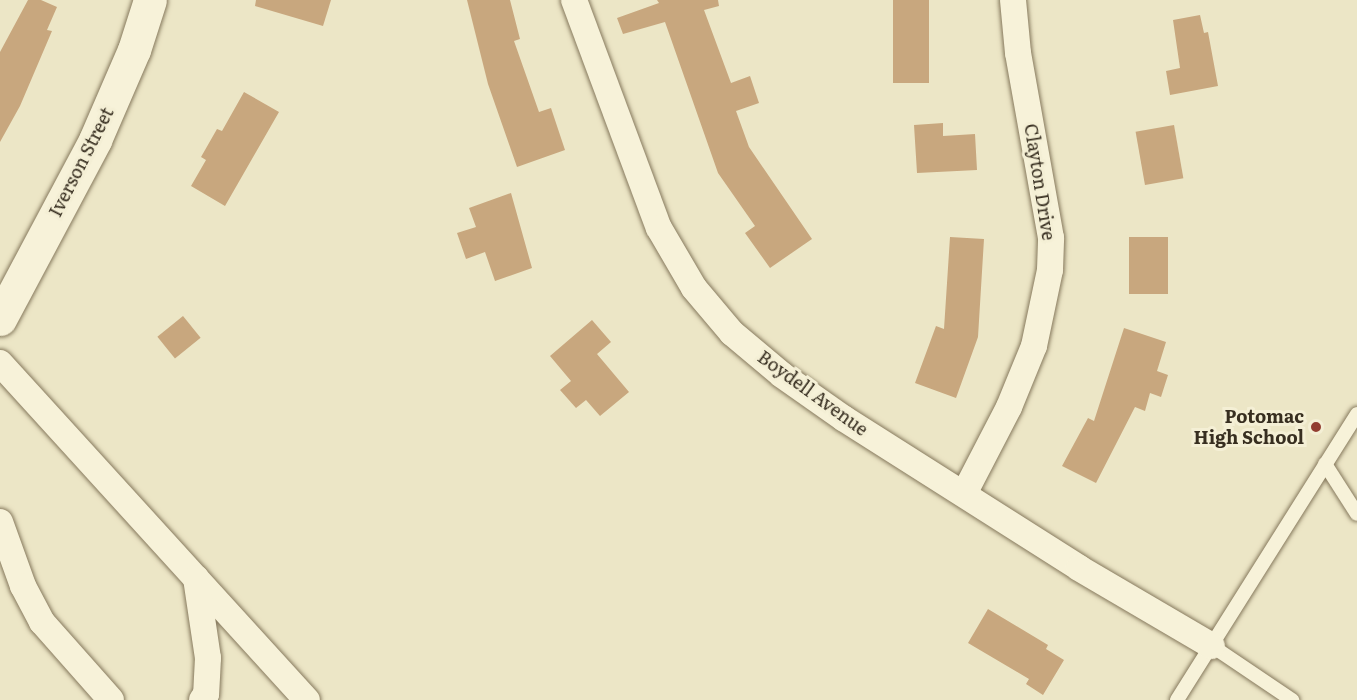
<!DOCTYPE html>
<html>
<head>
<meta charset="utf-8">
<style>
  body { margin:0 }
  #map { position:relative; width:1357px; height:700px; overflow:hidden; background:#ece6c6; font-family:Literata,serif }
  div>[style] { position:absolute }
  .building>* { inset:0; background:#c8a77e; transform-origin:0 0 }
  .roads { filter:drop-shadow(0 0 2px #86795d) drop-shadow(0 0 2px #86795d) }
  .lane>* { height:14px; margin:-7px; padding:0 7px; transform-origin:7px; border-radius:7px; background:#f7f2d9 }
  .street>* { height:26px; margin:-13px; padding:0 13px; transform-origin:13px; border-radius:13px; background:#f7f2d9 }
  .secondary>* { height:33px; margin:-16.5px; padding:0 16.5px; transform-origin:16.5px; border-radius:16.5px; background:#f7f2d9 }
  .dots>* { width:16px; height:16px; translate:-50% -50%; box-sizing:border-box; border:3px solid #f4efd5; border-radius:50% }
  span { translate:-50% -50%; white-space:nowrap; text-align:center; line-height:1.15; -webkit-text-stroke:6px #f4efd5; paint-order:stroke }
  .street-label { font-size:18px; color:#372e20 }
  .poi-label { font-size:18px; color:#372e20; font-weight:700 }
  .right { translate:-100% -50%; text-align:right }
</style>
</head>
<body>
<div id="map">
  <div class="building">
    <i style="clip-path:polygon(28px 0,41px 0,57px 7px,47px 30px,52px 31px,20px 106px,0 142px,0 52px)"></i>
    <i style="clip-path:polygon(256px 0,331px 0,323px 26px,255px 6px)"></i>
    <i style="clip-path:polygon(467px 0,510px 0,520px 39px,514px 41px,539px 112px,551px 108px,565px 150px,517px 167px,488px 84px)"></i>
    <i style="clip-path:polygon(657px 0,718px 0,719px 6px,704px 10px,731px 83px,750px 76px,759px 103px,736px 111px,749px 147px,812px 239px,770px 268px,745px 233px,755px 226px,718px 173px,665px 22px,623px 34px,617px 18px,659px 3px)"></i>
    <i style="left:893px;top:0;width:36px;height:83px"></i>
    <i style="clip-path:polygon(1200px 15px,1204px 33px,1208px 32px,1218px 86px,1170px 95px,1166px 71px,1180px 68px,1173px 20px)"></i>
    <i style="clip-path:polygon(244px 92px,279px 112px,225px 206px,191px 186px,206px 160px,201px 157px,217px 129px,222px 131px)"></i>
    <i style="clip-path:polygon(943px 123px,943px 136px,975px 134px,977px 170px,917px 173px,914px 125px)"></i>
    <i style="left:1174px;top:125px;width:54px;height:39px;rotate:80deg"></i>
    <i style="clip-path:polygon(511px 193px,532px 268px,495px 281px,485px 252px,466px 259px,457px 233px,476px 227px,469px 208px)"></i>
    <i style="clip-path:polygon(950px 237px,984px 239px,978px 337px,956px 398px,915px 383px,936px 326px,944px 329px)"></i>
    <i style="left:1129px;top:237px;width:39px;height:57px"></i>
    <i style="left:183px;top:316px;width:28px;height:33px;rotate:51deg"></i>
    <i style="clip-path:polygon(592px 320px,611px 342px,597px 354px,629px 392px,600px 416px,586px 400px,576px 408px,560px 390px,571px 381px,550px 356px)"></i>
    <i style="clip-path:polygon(1124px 328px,1166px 342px,1157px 371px,1168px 375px,1161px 397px,1150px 393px,1145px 411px,1135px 407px,1096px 483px,1062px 466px,1088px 418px,1094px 421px)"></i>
    <i style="clip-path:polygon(988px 609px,1048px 645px,1046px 649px,1064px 660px,1043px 695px,1026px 684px,1029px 679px,968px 643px)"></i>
  </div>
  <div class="roads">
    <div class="lane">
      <i style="left:1325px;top:464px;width:59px;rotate:57.4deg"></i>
      <i style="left:1212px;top:646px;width:97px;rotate:34deg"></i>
      <i style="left:1177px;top:700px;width:338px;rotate:-57.8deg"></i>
    </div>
    <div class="street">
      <i style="left:574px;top:0;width:243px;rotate:69.6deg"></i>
      <i style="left:659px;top:228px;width:69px;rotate:59.7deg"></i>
      <i style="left:694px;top:288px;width:59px;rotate:49.8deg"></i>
      <i style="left:732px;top:333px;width:65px;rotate:40deg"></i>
      <i style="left:782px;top:375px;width:75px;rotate:35.2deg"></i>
      <i style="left:843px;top:418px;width:280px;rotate:32.4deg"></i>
      <i style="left:1079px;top:568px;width:154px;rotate:30.4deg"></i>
      <i style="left:0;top:363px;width:456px;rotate:47.7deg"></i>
      <i style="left:965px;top:492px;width:96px;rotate:-62.6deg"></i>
      <i style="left:1009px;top:407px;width:66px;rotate:-67.7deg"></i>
      <i style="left:1034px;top:346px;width:78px;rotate:-78.1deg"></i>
      <i style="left:1050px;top:270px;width:32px;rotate:-88deg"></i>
      <i style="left:1051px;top:238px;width:188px;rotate:-100.1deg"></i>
      <i style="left:1018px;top:53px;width:53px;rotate:-95.4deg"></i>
      <i style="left:0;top:522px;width:68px;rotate:70.2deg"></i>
      <i style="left:23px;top:586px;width:41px;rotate:62.2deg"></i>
      <i style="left:42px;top:622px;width:104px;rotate:48.5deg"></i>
      <i style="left:196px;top:578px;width:81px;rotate:81.5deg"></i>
      <i style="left:208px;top:658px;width:36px;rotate:93deg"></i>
      <i style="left:206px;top:694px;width:7px;rotate:124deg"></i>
    </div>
    <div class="secondary">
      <i style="left:0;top:319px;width:203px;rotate:-62deg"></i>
      <i style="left:95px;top:140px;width:98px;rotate:-66.6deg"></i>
      <i style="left:134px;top:50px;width:52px;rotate:-72.3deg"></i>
    </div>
  </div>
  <div class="dots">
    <i style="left:1316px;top:427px;background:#923d30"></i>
  </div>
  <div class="street-label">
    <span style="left:81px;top:162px;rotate:-63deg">Iverson Street</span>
    <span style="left:1040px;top:182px;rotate:81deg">Clayton Drive</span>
    <span style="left:813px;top:393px;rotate:36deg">Boydell Avenue</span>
  </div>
  <div class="poi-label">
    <span class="right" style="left:1304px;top:427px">Potomac<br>High School</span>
  </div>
</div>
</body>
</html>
